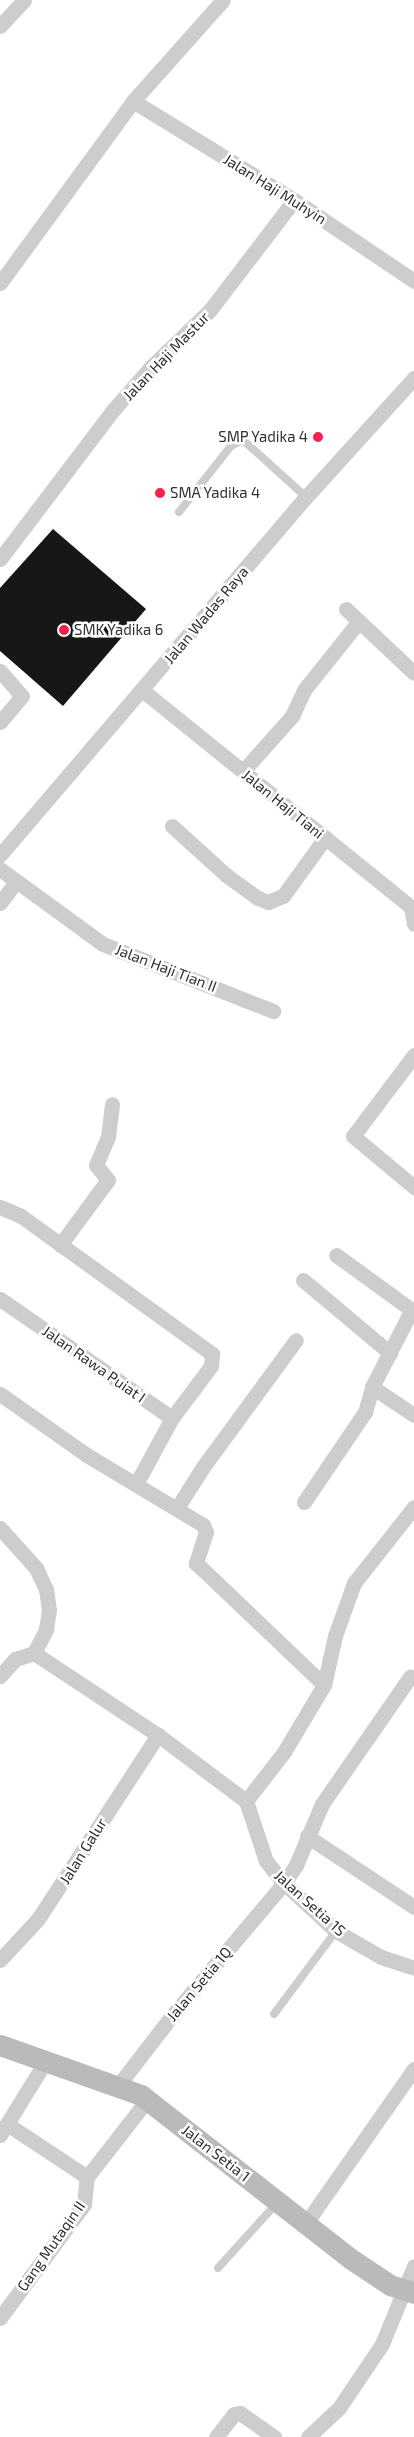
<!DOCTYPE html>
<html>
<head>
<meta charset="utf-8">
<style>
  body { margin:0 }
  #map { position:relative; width:414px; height:2437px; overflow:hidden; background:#fff; font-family:"Exo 2",sans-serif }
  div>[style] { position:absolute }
  .building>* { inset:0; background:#171717 }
  .lane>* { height:8px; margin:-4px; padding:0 4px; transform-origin:4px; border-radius:4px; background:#cdcdcd }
  .street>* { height:15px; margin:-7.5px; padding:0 7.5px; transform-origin:7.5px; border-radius:7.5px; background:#cdcdcd }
  .secondary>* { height:21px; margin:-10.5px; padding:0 10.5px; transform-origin:10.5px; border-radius:10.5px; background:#bababa }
  .dots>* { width:14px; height:14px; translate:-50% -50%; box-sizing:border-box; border:2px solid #fff; border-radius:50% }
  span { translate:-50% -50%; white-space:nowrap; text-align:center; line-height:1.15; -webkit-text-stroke:5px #fff; paint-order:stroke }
  .street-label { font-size:15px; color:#303030 }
  .poi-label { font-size:15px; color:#303030 }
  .right { translate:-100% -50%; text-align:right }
  .left { translate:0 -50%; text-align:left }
</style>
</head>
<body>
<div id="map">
  <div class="building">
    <i style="clip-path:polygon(53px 529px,146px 609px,63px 706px,0 651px,0 588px)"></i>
  </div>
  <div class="lane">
    <i style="left:179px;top:512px;width:84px;rotate:-51.8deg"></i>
    <i style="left:231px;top:446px;width:13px;rotate:-27deg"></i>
    <i style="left:243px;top:440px;width:85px;rotate:42.1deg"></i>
    <i style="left:274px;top:2014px;width:104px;rotate:-53.2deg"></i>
    <i style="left:218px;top:2268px;width:88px;rotate:-47.8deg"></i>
  </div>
  <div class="street">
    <i style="left:0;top:26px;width:35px;rotate:-47deg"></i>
    <i style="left:133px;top:101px;width:189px;rotate:31.6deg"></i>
    <i style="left:294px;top:200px;width:145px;rotate:34deg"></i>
    <i style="left:0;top:283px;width:225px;rotate:-53.8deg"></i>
    <i style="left:133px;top:101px;width:135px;rotate:-48.3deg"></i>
    <i style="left:0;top:559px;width:188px;rotate:-52.8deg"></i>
    <i style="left:114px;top:409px;width:55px;rotate:-48.7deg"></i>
    <i style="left:150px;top:368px;width:83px;rotate:-44deg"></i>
    <i style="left:210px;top:310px;width:138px;rotate:-52.6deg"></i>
    <i style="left:346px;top:609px;width:93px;rotate:43.3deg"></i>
    <i style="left:0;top:671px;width:33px;rotate:49deg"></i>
    <i style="left:22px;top:696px;width:34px;rotate:130deg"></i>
    <i style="left:142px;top:690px;width:346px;rotate:38.9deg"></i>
    <i style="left:411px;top:907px;width:17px;rotate:80deg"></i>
    <i style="left:243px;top:771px;width:74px;rotate:-48.3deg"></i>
    <i style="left:292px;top:716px;width:29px;rotate:-65deg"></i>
    <i style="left:304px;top:690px;width:88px;rotate:-51.4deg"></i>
    <i style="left:172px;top:826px;width:73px;rotate:42.2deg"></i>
    <i style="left:226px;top:875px;width:39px;rotate:36deg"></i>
    <i style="left:258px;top:898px;width:11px;rotate:22deg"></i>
    <i style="left:268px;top:902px;width:16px;rotate:-22deg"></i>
    <i style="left:283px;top:896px;width:72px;rotate:-54.1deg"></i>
    <i style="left:0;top:855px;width:471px;rotate:-49.5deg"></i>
    <i style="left:306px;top:497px;width:161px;rotate:-47.8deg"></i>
    <i style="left:0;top:869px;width:127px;rotate:36.1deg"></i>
    <i style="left:103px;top:944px;width:183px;rotate:21.5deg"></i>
    <i style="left:0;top:903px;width:26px;rotate:-53deg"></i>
    <i style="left:414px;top:1055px;width:101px;rotate:127deg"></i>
    <i style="left:353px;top:1136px;width:80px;rotate:39.9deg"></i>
    <i style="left:0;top:1207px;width:23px;rotate:23deg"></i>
    <i style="left:21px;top:1216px;width:236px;rotate:35.8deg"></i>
    <i style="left:212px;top:1354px;width:12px;rotate:95deg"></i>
    <i style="left:211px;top:1366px;width:65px;rotate:126.9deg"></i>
    <i style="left:60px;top:1245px;width:81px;rotate:-53.6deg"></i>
    <i style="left:108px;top:1180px;width:19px;rotate:-129deg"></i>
    <i style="left:96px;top:1165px;width:30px;rotate:-67deg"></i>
    <i style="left:108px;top:1137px;width:33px;rotate:-83deg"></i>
    <i style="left:303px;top:1280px;width:114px;rotate:40deg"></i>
    <i style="left:0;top:1299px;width:209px;rotate:34.7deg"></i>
    <i style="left:172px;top:1418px;width:75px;rotate:118.6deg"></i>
    <i style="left:372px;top:1387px;width:50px;rotate:33.7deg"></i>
    <i style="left:0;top:1394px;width:104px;rotate:35.2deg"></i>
    <i style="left:85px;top:1454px;width:138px;rotate:31deg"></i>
    <i style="left:203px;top:1525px;width:8px;rotate:67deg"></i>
    <i style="left:206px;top:1532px;width:33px;rotate:108deg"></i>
    <i style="left:196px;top:1563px;width:177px;rotate:43.6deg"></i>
    <i style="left:304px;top:1502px;width:109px;rotate:-55.9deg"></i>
    <i style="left:365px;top:1412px;width:26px;rotate:-74deg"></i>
    <i style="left:372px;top:1387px;width:83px;rotate:-62.8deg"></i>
    <i style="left:410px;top:1313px;width:5px;rotate:-101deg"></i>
    <i style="left:409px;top:1308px;width:90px;rotate:-144deg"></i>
    <i style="left:177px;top:1508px;width:49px;rotate:-57.6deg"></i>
    <i style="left:203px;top:1467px;width:157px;rotate:-53.8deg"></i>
    <i style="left:0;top:1528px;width:54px;rotate:48deg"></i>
    <i style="left:36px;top:1568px;width:23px;rotate:65deg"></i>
    <i style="left:46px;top:1589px;width:21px;rotate:82deg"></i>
    <i style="left:49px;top:1610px;width:20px;rotate:99deg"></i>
    <i style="left:46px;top:1630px;width:26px;rotate:118deg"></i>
    <i style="left:34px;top:1653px;width:20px;rotate:162deg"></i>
    <i style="left:15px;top:1659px;width:23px;rotate:131deg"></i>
    <i style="left:34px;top:1653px;width:149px;rotate:33.5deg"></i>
    <i style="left:158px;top:1735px;width:110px;rotate:36.9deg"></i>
    <i style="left:246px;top:1801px;width:62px;rotate:-52.2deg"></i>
    <i style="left:284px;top:1752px;width:78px;rotate:-59.2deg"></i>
    <i style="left:324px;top:1685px;width:50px;rotate:-77.3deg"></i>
    <i style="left:335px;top:1636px;width:56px;rotate:-70.3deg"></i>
    <i style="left:354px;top:1583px;width:97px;rotate:-51.7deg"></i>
    <i style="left:246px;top:1801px;width:63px;rotate:71.6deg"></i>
    <i style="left:266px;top:1861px;width:28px;rotate:51deg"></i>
    <i style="left:284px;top:1883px;width:71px;rotate:42.7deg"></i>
    <i style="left:336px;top:1931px;width:52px;rotate:30deg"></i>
    <i style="left:381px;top:1957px;width:35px;rotate:18deg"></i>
    <i style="left:307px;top:1836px;width:128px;rotate:33.6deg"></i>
    <i style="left:0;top:1960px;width:56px;rotate:-47.2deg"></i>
    <i style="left:38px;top:1919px;width:220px;rotate:-56.9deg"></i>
    <i style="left:117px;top:2087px;width:88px;rotate:-52.4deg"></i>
    <i style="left:171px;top:2017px;width:175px;rotate:-49.9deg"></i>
    <i style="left:284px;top:1883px;width:22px;rotate:-56deg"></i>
    <i style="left:296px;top:1865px;width:66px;rotate:-66.9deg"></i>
    <i style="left:322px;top:1804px;width:155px;rotate:-55.3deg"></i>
    <i style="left:7px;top:2124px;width:96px;rotate:33.5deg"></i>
    <i style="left:0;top:2135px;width:86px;rotate:-58.3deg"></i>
    <i style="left:306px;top:2223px;width:188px;rotate:-55deg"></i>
    <i style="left:0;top:2318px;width:142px;rotate:-53.6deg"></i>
    <i style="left:84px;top:2204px;width:27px;rotate:-84deg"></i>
    <i style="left:87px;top:2177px;width:99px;rotate:-52deg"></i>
    <i style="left:216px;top:2437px;width:29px;rotate:-52deg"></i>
    <i style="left:234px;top:2414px;width:6px;rotate:-9deg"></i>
    <i style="left:240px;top:2413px;width:42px;rotate:35.2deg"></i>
    <i style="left:308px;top:2437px;width:42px;rotate:-43.1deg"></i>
    <i style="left:339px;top:2408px;width:77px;rotate:-56.1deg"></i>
    <i style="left:382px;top:2344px;width:84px;rotate:-67.7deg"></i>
  </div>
  <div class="secondary">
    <i style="left:0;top:2045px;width:150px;rotate:19.5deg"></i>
    <i style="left:141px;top:2095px;width:266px;rotate:38deg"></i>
    <i style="left:351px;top:2259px;width:47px;rotate:33.7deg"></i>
    <i style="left:390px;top:2285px;width:25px;rotate:18deg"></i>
  </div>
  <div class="dots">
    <i style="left:318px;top:437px;background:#f6224d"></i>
    <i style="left:160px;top:493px;background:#f6224d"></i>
    <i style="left:64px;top:630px;background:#f6224d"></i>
  </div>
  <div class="street-label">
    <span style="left:275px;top:189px;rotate:32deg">Jalan Haji Muhyin</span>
    <span style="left:166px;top:356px;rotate:-46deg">Jalan Haji Mastur</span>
    <span style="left:206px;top:615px;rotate:-50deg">Jalan Wadas Raya</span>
    <span style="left:283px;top:804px;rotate:39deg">Jalan Haji Tiani</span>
    <span style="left:166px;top:968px;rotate:21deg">Jalan Haji Tian II</span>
    <span style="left:94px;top:1364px;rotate:35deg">Jalan Rawa Puiat I</span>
    <span style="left:83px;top:1851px;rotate:-58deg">Jalan Galur</span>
    <span style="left:310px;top:1903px;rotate:42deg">Jalan Setia 1S</span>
    <span style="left:199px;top:1984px;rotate:-50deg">Jalan Setia 1Q</span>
    <span style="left:216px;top:2153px;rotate:38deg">Jalan Setia 1</span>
    <span style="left:51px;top:2246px;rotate:-55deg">Gang Mutaqin II</span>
  </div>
  <div class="poi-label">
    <span class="right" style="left:308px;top:437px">SMP Yadika 4</span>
    <span class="left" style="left:170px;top:493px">SMA Yadika 4</span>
    <span class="left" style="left:74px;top:630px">SMK Yadika 6</span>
  </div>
</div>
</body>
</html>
